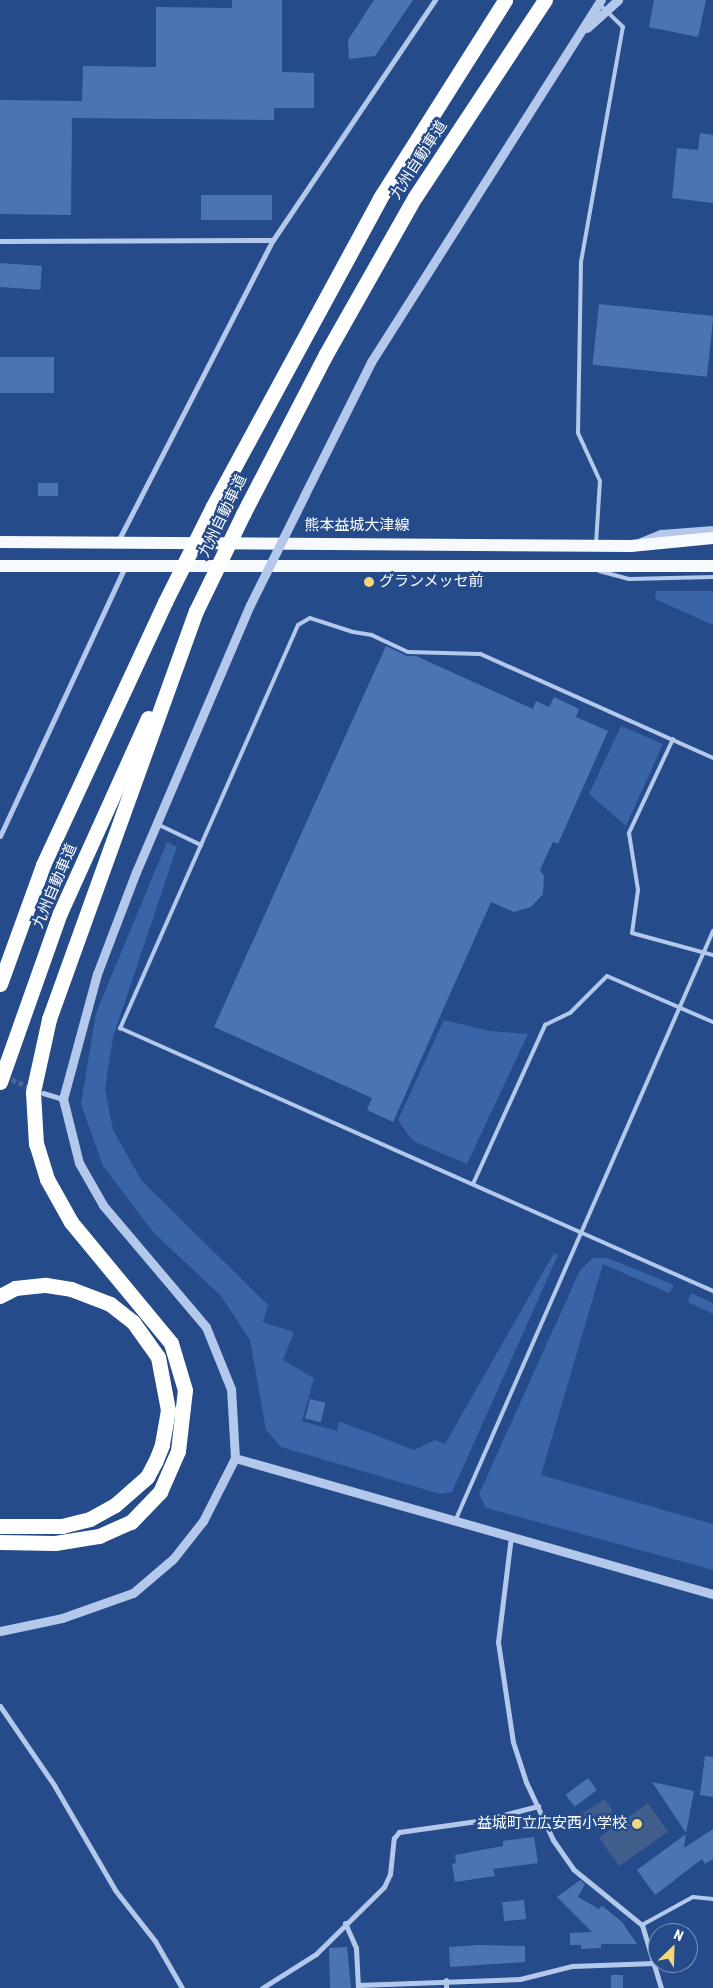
<!DOCTYPE html>
<html>
<head>
<meta charset="utf-8">
<style>
  body { margin:0 }
  #map { position:relative; width:713px; height:1988px; overflow:hidden; background:#254b8b; font-family:"Roboto Condensed","Noto Sans JP",sans-serif }
  div>[style] { position:absolute }
  .green>* { inset:0; background:#3964a8 }
  .water>* { inset:0; background:#415d8b; transform-origin:0 0 }
  .building>* { inset:0; background:#4d74b2; transform-origin:0 0 }
  .minor-tunnel>* { height:5px; margin-top:-2.5px; transform-origin:0; background:repeating-linear-gradient(90deg,#46669c 0 5px,transparent 0 7.5px) }
  .service>* { height:4px; margin:-2px; padding:0 2px; transform-origin:2px; border-radius:2px; background:#b3c8ea }
  .minor>* { height:5px; margin:-2.5px; padding:0 2.5px; transform-origin:2.5px; border-radius:2.5px; background:#b3c8ea }
  .tertiary>* { height:9px; margin:-4.5px; padding:0 4.5px; transform-origin:4.5px; border-radius:4.5px; background:#b3c8ea }
  .primary>* { height:12px; margin:-6px; padding:0 6px; transform-origin:6px; border-radius:6px; background:#f6f9fe }
  .motorway>* { height:15px; margin:-7.5px; padding:0 7.5px; transform-origin:7.5px; border-radius:7.5px; background:#fff }
  .tertiary-bridge>* { height:9px; margin:-4.5px; padding:0 4.5px; transform-origin:4.5px; border-radius:4.5px; background:#b3c8ea }
  .motorway-bridge>* { height:15px; margin:-7.5px; padding:0 7.5px; transform-origin:7.5px; border-radius:7.5px; background:#fff }
  .dots>* { width:14px; height:14px; translate:-50% -50%; box-sizing:border-box; border:2px solid #254b8b; border-radius:50% }
  span { translate:-50% -50%; white-space:nowrap; text-align:center; line-height:1.15; -webkit-text-stroke:4.5px #254b8b; paint-order:stroke }
  .street-label { font-size:15px; color:#fff }
  .poi-label { font-size:15px; color:#fff }
  .left { translate:0 -50%; text-align:left }
  .right { translate:-100% -50%; text-align:right }
  .north { position:absolute; left:648px; top:1923px; width:50px; height:50px; box-sizing:border-box; background:#254b8b; border:1px solid #7c93b9; border-radius:50%; rotate:24deg; font-size:14px; font-weight:700; line-height:20px; text-align:center; color:#fff }
  .north::after { content:''; display:block; margin:auto; width:18px; height:22px; background:#f4d777; clip-path:polygon(50% 0,100% 100%,50% 72%,0 100%) }
</style>
</head>
<body>
<div id="map">
  <div class="green">
    <i style="clip-path:polygon(656px 591px,713px 591px,713px 625px,655px 599px)"></i>
    <i style="clip-path:polygon(621px 726px,663px 744px,626px 826px,589px 794px)"></i>
    <i style="clip-path:polygon(167px 842px,177px 847px,113px 1037px,105px 1089px,113px 1130px,142px 1181px,268px 1305px,263px 1322px,294px 1332px,283px 1360px,314px 1378px,302px 1421px,337px 1431px,339px 1421px,414px 1450px,435px 1440px,445px 1444px,554px 1253px,558px 1255px,452px 1492px,440px 1494px,281px 1447px,266px 1430px,250px 1340px,221px 1296px,153px 1232px,103px 1166px,81px 1104px,96px 1013px)"></i>
    <i style="clip-path:polygon(444px 1020px,490px 1031px,528px 1034px,467px 1164px,413px 1141px,398px 1120px)"></i>
    <i style="clip-path:polygon(593px 1258px,608px 1258px,674px 1285px,669px 1293px,603px 1264px,541px 1475px,713px 1524px,713px 1570px,486px 1508px,479px 1494px,580px 1270px)"></i>
    <i style="clip-path:polygon(691px 1293px,713px 1303px,713px 1314px,688px 1302px)"></i>
  </div>
  <div class="water">
    <i style="left:605px;top:1799px;width:15px;height:26px;rotate:58deg"></i>
    <i style="left:648px;top:1803px;width:35px;height:60px;rotate:55deg"></i>
  </div>
  <div class="building">
    <i style="clip-path:polygon(232px 0,282px 0,282px 72px,314px 73px,314px 108px,274px 108px,274px 120px,72px 118px,71px 215px,0 214px,0 100px,82px 101px,83px 66px,156px 67px,156px 7px,232px 8px)"></i>
    <i style="clip-path:polygon(374px 0,413px 0,375px 56px,349px 59px,348px 40px)"></i>
    <i style="clip-path:polygon(654px 0,706px 0,698px 37px,649px 27px)"></i>
    <i style="clip-path:polygon(700px 133px,713px 135px,713px 203px,672px 198px,677px 148px,698px 150px)"></i>
    <i style="left:201px;top:195px;width:71px;height:25px"></i>
    <i style="left:0;top:263px;width:42px;height:24px;rotate:4deg"></i>
    <i style="left:599px;top:304px;width:115px;height:61px;rotate:6deg"></i>
    <i style="left:0;top:357px;width:54px;height:36px"></i>
    <i style="left:38px;top:483px;width:20px;height:13px"></i>
    <i style="clip-path:polygon(386px 646px,407px 656px,416px 656px,533px 709px,536px 701px,549px 707px,554px 697px,579px 709px,576px 717px,608px 731px,558px 844px,553px 842px,540px 870px,544px 876px,543px 894px,531px 907px,514px 912px,491px 902px,393px 1122px,367px 1110px,372px 1098px,214px 1027px)"></i>
    <i style="left:310px;top:1399px;width:16px;height:20px;rotate:14deg"></i>
    <i style="clip-path:polygon(705px 1756px,713px 1757px,713px 1797px,700px 1795px)"></i>
    <i style="left:588px;top:1778px;width:15px;height:28px;rotate:53deg"></i>
    <i style="clip-path:polygon(652px 1782px,694px 1791px,686px 1833px)"></i>
    <i style="clip-path:polygon(713px 1829px,713px 1859px,705px 1864px,702px 1859px,655px 1895px,637px 1870px,686px 1834px,684px 1848px)"></i>
    <i style="clip-path:polygon(534px 1837px,538px 1863px,493px 1869px,495px 1876px,455px 1882px,452px 1864px,456px 1863px,455px 1855px,503px 1846px,503px 1841px)"></i>
    <i style="clip-path:polygon(580px 1880px,585px 1884px,578px 1897px,599px 1909px,602px 1906px,622px 1922px,637px 1944px,601px 1944px,601px 1948px,581px 1949px,581px 1945px,570px 1945px,570px 1933px,592px 1932px,557px 1897px)"></i>
    <i style="left:524px;top:1900px;width:19px;height:22px;rotate:84deg"></i>
    <i style="clip-path:polygon(479px 1945px,525px 1946px,525px 1962px,450px 1967px,449px 1947px)"></i>
    <i style="clip-path:polygon(347px 1947px,351px 1988px,330px 1988px,329px 1948px)"></i>
    <i style="left:611px;top:1975px;width:12px;height:13px"></i>
  </div>
  <div class="minor-tunnel">
    <i style="left:5px;top:1076px;width:29px;rotate:25deg"></i>
  </div>
  <div class="service">
    <i style="left:596px;top:544px;width:63px;rotate:-86.4deg"></i>
    <i style="left:600px;top:481px;width:53px;rotate:-114.6deg"></i>
    <i style="left:578px;top:433px;width:171px;rotate:-89deg"></i>
    <i style="left:581px;top:262px;width:239px;rotate:-79.9deg"></i>
    <i style="left:623px;top:27px;width:33px;rotate:-136deg"></i>
    <i style="left:599px;top:571px;width:31px;rotate:15deg"></i>
    <i style="left:629px;top:579px;width:84px;rotate:-1.4deg"></i>
    <i style="left:673px;top:739px;width:104px;rotate:115.1deg"></i>
    <i style="left:629px;top:833px;width:58px;rotate:81deg"></i>
    <i style="left:638px;top:890px;width:43px;rotate:97.9deg"></i>
    <i style="left:632px;top:933px;width:84px;rotate:15.2deg"></i>
    <i style="left:713px;top:758px;width:255px;rotate:-155.9deg"></i>
    <i style="left:480px;top:654px;width:72px;rotate:-178.4deg"></i>
    <i style="left:408px;top:652px;width:40px;rotate:-155deg"></i>
    <i style="left:372px;top:635px;width:19px;rotate:-171deg"></i>
    <i style="left:353px;top:632px;width:45px;rotate:-162deg"></i>
    <i style="left:310px;top:618px;width:14px;rotate:150deg"></i>
    <i style="left:298px;top:625px;width:441px;rotate:113.8deg"></i>
    <i style="left:120px;top:1028px;width:649px;rotate:23.92deg"></i>
    <i style="left:157px;top:824px;width:49px;rotate:25.5deg"></i>
    <i style="left:473px;top:1184px;width:175px;rotate:-65.6deg"></i>
    <i style="left:545px;top:1025px;width:28px;rotate:-26deg"></i>
    <i style="left:570px;top:1013px;width:52px;rotate:-45deg"></i>
    <i style="left:607px;top:976px;width:116px;rotate:23.5deg"></i>
    <i style="left:456px;top:1519px;width:642px;rotate:-66.39deg"></i>
    <i style="left:642px;top:1925px;width:58px;rotate:-28.8deg"></i>
    <i style="left:693px;top:1897px;width:20px;rotate:6deg"></i>
  </div>
  <div class="minor">
    <i style="left:0;top:241px;width:273px;rotate:-0.2deg"></i>
    <i style="left:117px;top:543px;width:341px;rotate:-62.8deg"></i>
    <i style="left:273px;top:240px;width:290px;rotate:-56deg"></i>
    <i style="left:0;top:836px;width:297px;rotate:-65.1deg"></i>
    <i style="left:43px;top:1093px;width:21px;rotate:17deg"></i>
    <i style="left:511px;top:1536px;width:107px;rotate:97deg"></i>
    <i style="left:498px;top:1642px;width:101px;rotate:81.5deg"></i>
    <i style="left:513px;top:1742px;width:42px;rotate:72deg"></i>
    <i style="left:526px;top:1782px;width:64px;rotate:65deg"></i>
    <i style="left:553px;top:1840px;width:35px;rotate:55deg"></i>
    <i style="left:573px;top:1869px;width:89px;rotate:39.1deg"></i>
    <i style="left:642px;top:1925px;width:66px;rotate:73.2deg"></i>
    <i style="left:0;top:1706px;width:96px;rotate:55.6deg"></i>
    <i style="left:54px;top:1785px;width:121px;rotate:59.8deg"></i>
    <i style="left:115px;top:1890px;width:65px;rotate:51.9deg"></i>
    <i style="left:155px;top:1941px;width:54px;rotate:60.1deg"></i>
    <i style="left:345px;top:1923px;width:27px;rotate:66deg"></i>
    <i style="left:356px;top:1948px;width:40px;rotate:87.1deg"></i>
    <i style="left:446px;top:1980px;width:8px;rotate:90deg"></i>
    <i style="left:358px;top:1985px;width:162px;rotate:-2.1deg"></i>
    <i style="left:520px;top:1979px;width:54px;rotate:-14deg"></i>
    <i style="left:572px;top:1966px;width:82px;rotate:-2.1deg"></i>
    <i style="left:262px;top:1988px;width:64px;rotate:-32.2deg"></i>
    <i style="left:316px;top:1954px;width:95px;rotate:-44.6deg"></i>
    <i style="left:384px;top:1887px;width:14px;rotate:-65deg"></i>
    <i style="left:390px;top:1874px;width:36px;rotate:-84deg"></i>
    <i style="left:394px;top:1838px;width:8px;rotate:-50deg"></i>
    <i style="left:399px;top:1832px;width:86px;rotate:-8deg"></i>
    <i style="left:484px;top:1820px;width:56px;rotate:-14.5deg"></i>
  </div>
  <div class="tertiary">
    <i style="left:587px;top:28px;width:42px;rotate:-42.1deg"></i>
    <i style="left:304px;top:496px;width:150px;rotate:-63.4deg"></i>
    <i style="left:371px;top:362px;width:429px;rotate:-57.6deg"></i>
    <i style="left:641px;top:542px;width:22px;rotate:-22deg"></i>
    <i style="left:661px;top:534px;width:52px;rotate:-4.4deg"></i>
    <i style="left:235px;top:1458px;width:497px;rotate:15.9deg"></i>
    <i style="left:0;top:1631px;width:63px;rotate:-11.8deg"></i>
    <i style="left:62px;top:1618px;width:75px;rotate:-19.4deg"></i>
    <i style="left:133px;top:1593px;width:52px;rotate:-40.4deg"></i>
    <i style="left:173px;top:1559px;width:48px;rotate:-51.7deg"></i>
    <i style="left:203px;top:1521px;width:71px;rotate:-63.1deg"></i>
    <i style="left:235px;top:1458px;width:69px;rotate:-93.3deg"></i>
    <i style="left:231px;top:1389px;width:67px;rotate:-112deg"></i>
    <i style="left:206px;top:1327px;width:160px;rotate:-130.2deg"></i>
    <i style="left:103px;top:1205px;width:48px;rotate:-119.7deg"></i>
    <i style="left:79px;top:1163px;width:66px;rotate:-104deg"></i>
    <i style="left:63px;top:1099px;width:130px;rotate:-74.8deg"></i>
    <i style="left:97px;top:974px;width:109px;rotate:-69.1deg"></i>
    <i style="left:136px;top:872px;width:290px;rotate:-66.9deg"></i>
  </div>
  <div class="primary">
    <i style="left:0;top:542px;width:631px;rotate:0.36deg"></i>
    <i style="left:631px;top:546px;width:82px;rotate:-5.6deg"></i>
    <i style="left:0;top:566px;width:713px"></i>
  </div>
  <div class="motorway">
    <i style="left:213px;top:506px;width:350px;rotate:-61.5deg"></i>
    <i style="left:380px;top:198px;width:234px;rotate:-57.7deg"></i>
    <i style="left:243px;top:514px;width:180px;rotate:-62.6deg"></i>
    <i style="left:326px;top:354px;width:180px;rotate:-60.5deg"></i>
    <i style="left:415px;top:197px;width:236px;rotate:-56.6deg"></i>
    <i style="left:0;top:984px;width:127px;rotate:-70.1deg"></i>
    <i style="left:43px;top:865px;width:290px;rotate:-65.1deg"></i>
    <i style="left:0;top:1082px;width:179px;rotate:-70.5deg"></i>
    <i style="left:60px;top:913px;width:214px;rotate:-65.7deg"></i>
    <i style="left:0;top:1296px;width:17px;rotate:-28deg"></i>
    <i style="left:15px;top:1288px;width:31px;rotate:-6deg"></i>
    <i style="left:46px;top:1285px;width:25px;rotate:9deg"></i>
    <i style="left:71px;top:1289px;width:42px;rotate:21deg"></i>
    <i style="left:110px;top:1304px;width:29px;rotate:38deg"></i>
    <i style="left:133px;top:1322px;width:43px;rotate:54.5deg"></i>
    <i style="left:158px;top:1357px;width:54px;rotate:79.3deg"></i>
    <i style="left:168px;top:1410px;width:36px;rotate:100deg"></i>
    <i style="left:162px;top:1445px;width:18px;rotate:112deg"></i>
    <i style="left:155px;top:1462px;width:17px;rotate:118deg"></i>
    <i style="left:147px;top:1477px;width:43px;rotate:138.8deg"></i>
    <i style="left:115px;top:1505px;width:29px;rotate:151deg"></i>
    <i style="left:90px;top:1519px;width:29px;rotate:166deg"></i>
    <i style="left:62px;top:1526px;width:62px;rotate:180deg"></i>
    <i style="left:0;top:1542px;width:55px;rotate:1deg"></i>
    <i style="left:55px;top:1543px;width:45px;rotate:-9deg"></i>
    <i style="left:99px;top:1536px;width:35px;rotate:-24deg"></i>
    <i style="left:131px;top:1522px;width:42px;rotate:-46deg"></i>
    <i style="left:160px;top:1492px;width:45px;rotate:-66.3deg"></i>
    <i style="left:178px;top:1451px;width:61px;rotate:-83.5deg"></i>
    <i style="left:185px;top:1390px;width:49px;rotate:-106.6deg"></i>
    <i style="left:171px;top:1343px;width:157px;rotate:-129.6deg"></i>
    <i style="left:71px;top:1222px;width:49px;rotate:-119.2deg"></i>
    <i style="left:47px;top:1179px;width:37px;rotate:-107deg"></i>
    <i style="left:36px;top:1144px;width:52px;rotate:-93.3deg"></i>
    <i style="left:33px;top:1092px;width:75px;rotate:-77.6deg"></i>
    <i style="left:49px;top:1019px;width:434px;rotate:-70.2deg"></i>
  </div>
  <div class="tertiary-bridge">
    <i style="left:250px;top:605px;width:122px;rotate:-63.6deg"></i>
  </div>
  <div class="motorway-bridge">
    <i style="left:165px;top:602px;width:107px;rotate:-63.4deg"></i>
    <i style="left:196px;top:611px;width:108px;rotate:-64.1deg"></i>
  </div>
  <div class="dots">
    <i style="left:369px;top:582px;background:#f4d777"></i>
    <i style="left:637px;top:1824px;background:#f4d777"></i>
  </div>
  <div class="street-label">
    <span style="left:419px;top:160px;rotate:-57deg">九州自動車道</span>
    <span style="left:223px;top:516px;rotate:-64deg">九州自動車道</span>
    <span style="left:357px;top:526px">熊本益城大津線</span>
    <span style="left:55px;top:886px;rotate:-67deg">九州自動車道</span>
  </div>
  <div class="poi-label">
    <span class="left" style="left:379px;top:582px">グランメッセ前</span>
    <span class="right" style="left:627px;top:1824px">益城町立広安西小学校</span>
  </div>
  <div class="north">N</div>
</div>
</body>
</html>
